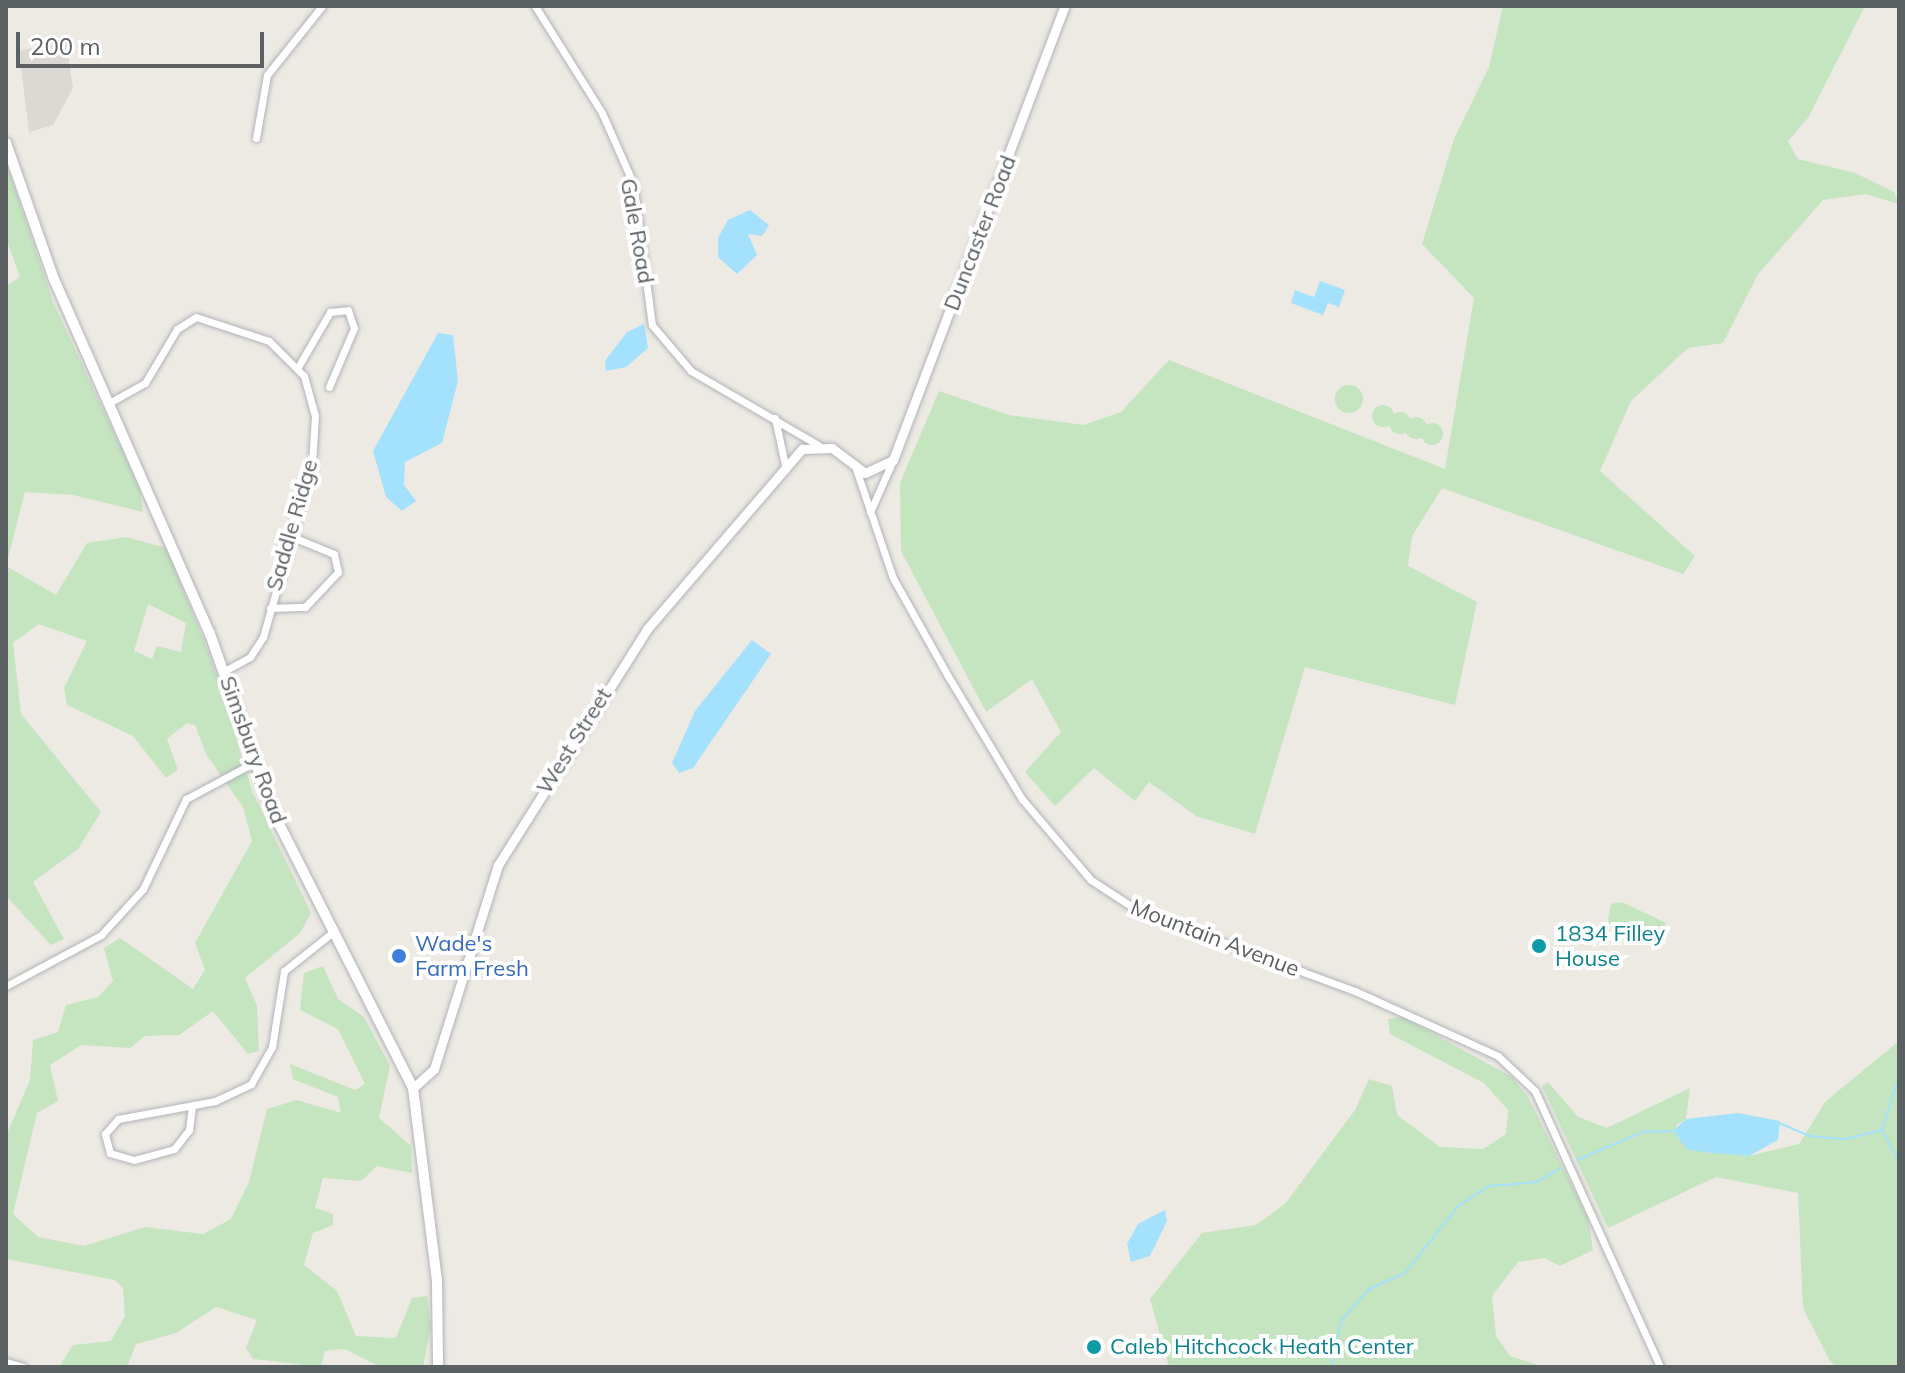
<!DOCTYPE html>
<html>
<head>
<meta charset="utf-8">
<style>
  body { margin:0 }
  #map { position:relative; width:1905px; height:1373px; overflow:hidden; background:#edeae3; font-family:Mulish,sans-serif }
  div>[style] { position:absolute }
  .industrial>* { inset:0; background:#dcd9d5 }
  .green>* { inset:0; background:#c5e4c0 }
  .round { border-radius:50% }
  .water>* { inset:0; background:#a4e1fc }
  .stream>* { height:2px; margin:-1px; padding:0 1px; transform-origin:1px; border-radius:1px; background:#a4e1fc }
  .roads { filter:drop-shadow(0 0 2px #b0b4b8) drop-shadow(0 0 2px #b0b4b8) }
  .minor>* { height:7px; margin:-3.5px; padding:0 3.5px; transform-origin:3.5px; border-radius:3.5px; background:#fff }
  .tertiary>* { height:9px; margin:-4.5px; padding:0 4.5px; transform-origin:4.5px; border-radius:4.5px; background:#fff }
  .secondary>* { height:10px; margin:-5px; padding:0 5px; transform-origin:5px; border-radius:5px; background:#fff }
  .dots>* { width:22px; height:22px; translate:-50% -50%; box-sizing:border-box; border:4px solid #fff; border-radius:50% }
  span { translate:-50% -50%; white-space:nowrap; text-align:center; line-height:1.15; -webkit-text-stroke:8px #fff; paint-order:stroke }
  .street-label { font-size:22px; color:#5b6063 }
  .culture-label { font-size:22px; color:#0d838f }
  .left { translate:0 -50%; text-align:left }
  .shop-label { font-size:22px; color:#366cbe }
  .frame { position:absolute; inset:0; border:8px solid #5b6063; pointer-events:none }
  .scale { position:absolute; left:16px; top:32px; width:248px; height:36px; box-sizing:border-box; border:4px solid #5b6063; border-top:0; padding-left:10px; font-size:24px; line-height:28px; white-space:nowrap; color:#5b6063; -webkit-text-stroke:6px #fff; paint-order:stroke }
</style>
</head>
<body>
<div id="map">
  <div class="industrial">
    <i style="clip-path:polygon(66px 41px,73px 88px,53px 125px,29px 132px,19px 51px)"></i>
  </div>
  <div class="green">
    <i style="clip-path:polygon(1503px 6px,1865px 6px,1808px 118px,1788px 141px,1798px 159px,1855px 173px,1894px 192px,1899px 204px,1866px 194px,1823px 200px,1758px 274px,1723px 343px,1688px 348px,1631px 401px,1600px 471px,1695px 556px,1683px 574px,1442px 488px,1412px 536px,1408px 566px,1477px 602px,1455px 705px,1305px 667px,1255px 834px,1196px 816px,1149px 782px,1135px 801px,1094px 768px,1055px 806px,1025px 772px,1061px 732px,1032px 679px,986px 712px,901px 551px,900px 483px,939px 391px,1009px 415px,1084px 425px,1121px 412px,1169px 360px,1445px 469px,1474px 298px,1422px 244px,1454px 139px,1489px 67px)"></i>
    <i style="clip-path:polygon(evenodd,6px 162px,53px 302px,140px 489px,143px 512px,73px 495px,25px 492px,6px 566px,56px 595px,87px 543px,126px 537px,166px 548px,211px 658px,253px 793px,311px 913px,300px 933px,245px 978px,257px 1006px,259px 1051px,248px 1054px,213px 1011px,179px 1035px,145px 1036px,130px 1048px,81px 1045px,50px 1065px,58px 1101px,37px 1113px,13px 1214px,38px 1237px,84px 1246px,145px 1227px,203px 1234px,231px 1219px,249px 1182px,267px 1109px,297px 1100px,341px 1113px,338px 1097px,293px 1079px,290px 1064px,355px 1090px,365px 1084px,338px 1029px,300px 1010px,304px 973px,323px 966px,338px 999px,364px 1017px,390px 1066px,379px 1118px,411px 1146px,412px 1173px,377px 1166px,361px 1181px,323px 1178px,315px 1208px,333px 1214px,333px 1225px,313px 1233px,304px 1265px,337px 1291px,356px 1336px,396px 1338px,412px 1298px,427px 1296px,431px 1326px,423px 1367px,380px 1367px,345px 1349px,325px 1351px,321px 1367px,253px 1359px,246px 1348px,257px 1320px,216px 1307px,176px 1333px,136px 1344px,127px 1367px,59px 1367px,73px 1345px,111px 1341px,125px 1316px,123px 1288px,115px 1280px,6px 1259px,6px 1136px,30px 1080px,33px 1040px,58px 1032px,66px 1005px,98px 997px,113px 981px,104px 948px,120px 938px,193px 989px,205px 970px,195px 943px,252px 841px,243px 807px,206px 754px,195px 725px,187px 723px,167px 739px,178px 770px,166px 778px,133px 736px,67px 705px,64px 688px,87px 641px,39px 624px,13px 643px,21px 714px,101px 812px,78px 849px,33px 882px,64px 939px,51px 945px,6px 896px,6px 286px,20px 277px,6px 238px,6px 162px,148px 604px,186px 623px,181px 652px,157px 646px,152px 659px,134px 651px,148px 604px)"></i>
    <i class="round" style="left:1335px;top:385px;width:28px;height:28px"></i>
    <i class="round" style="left:1372px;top:405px;width:22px;height:22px"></i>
    <i class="round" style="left:1389px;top:412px;width:22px;height:22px"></i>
    <i class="round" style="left:1405px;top:417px;width:22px;height:22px"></i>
    <i class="round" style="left:1421px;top:423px;width:22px;height:22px"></i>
    <i style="clip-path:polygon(1622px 902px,1666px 923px,1658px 944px,1607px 925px,1611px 904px)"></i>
    <i style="clip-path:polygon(1403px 1017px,1512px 1077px,1528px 1097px,1588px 1218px,1593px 1250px,1560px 1266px,1545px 1258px,1518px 1262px,1492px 1296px,1496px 1336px,1510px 1356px,1544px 1367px,1169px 1367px,1150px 1299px,1202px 1233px,1256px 1225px,1285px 1204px,1355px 1110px,1369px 1079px,1392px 1086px,1397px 1115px,1440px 1147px,1483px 1149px,1506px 1134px,1508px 1110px,1484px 1083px,1390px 1034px,1388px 1019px)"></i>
    <i style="clip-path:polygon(1899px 1041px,1899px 1367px,1836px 1367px,1830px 1361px,1803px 1308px,1798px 1193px,1716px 1177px,1608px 1228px,1542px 1086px,1548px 1082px,1578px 1117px,1607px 1128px,1690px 1088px,1686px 1119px,1676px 1125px,1688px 1150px,1749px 1156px,1799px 1144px,1826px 1101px)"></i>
  </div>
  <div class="water">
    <i style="clip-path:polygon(750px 210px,769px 225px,762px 236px,748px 234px,757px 255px,737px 274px,718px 257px,718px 238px,728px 220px)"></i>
    <i style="clip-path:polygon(1320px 281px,1345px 290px,1339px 307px,1328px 303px,1323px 315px,1291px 303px,1295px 290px,1314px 297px)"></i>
    <i style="clip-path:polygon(644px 324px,648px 348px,626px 367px,606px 371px,605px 361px,627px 332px)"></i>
    <i style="clip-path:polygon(438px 333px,453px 335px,458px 381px,442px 443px,405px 462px,404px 485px,416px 501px,402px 511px,386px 497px,373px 451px)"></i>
    <i style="clip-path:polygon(752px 640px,771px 654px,693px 768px,679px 773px,672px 763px,695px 711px)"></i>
    <i style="clip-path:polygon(1738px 1113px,1780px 1121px,1778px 1140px,1749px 1156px,1712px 1153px,1688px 1150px,1673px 1131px,1686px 1119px)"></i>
    <i style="clip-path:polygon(1165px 1210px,1167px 1221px,1150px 1256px,1131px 1262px,1127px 1244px,1138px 1224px)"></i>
  </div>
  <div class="stream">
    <i style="left:1899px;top:1076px;width:57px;rotate:107.5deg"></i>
    <i style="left:1882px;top:1130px;width:36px;rotate:62deg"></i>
    <i style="left:1779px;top:1123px;width:34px;rotate:23deg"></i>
    <i style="left:1810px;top:1136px;width:36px;rotate:5deg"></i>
    <i style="left:1846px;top:1139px;width:37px;rotate:-14deg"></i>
    <i style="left:1577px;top:1160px;width:72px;rotate:-23deg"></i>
    <i style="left:1643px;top:1132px;width:30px;rotate:-2deg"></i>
    <i style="left:1332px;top:1367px;width:47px;rotate:-78.9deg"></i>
    <i style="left:1341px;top:1321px;width:43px;rotate:-48.8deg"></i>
    <i style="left:1369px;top:1289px;width:39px;rotate:-24deg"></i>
    <i style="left:1405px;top:1273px;width:85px;rotate:-51.7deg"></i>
    <i style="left:1458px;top:1206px;width:37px;rotate:-33deg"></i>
    <i style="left:1489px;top:1186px;width:48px;rotate:-4.8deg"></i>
    <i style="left:1537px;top:1182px;width:27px;rotate:-31deg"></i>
  </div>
  <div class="roads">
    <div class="minor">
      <i style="left:535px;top:6px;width:126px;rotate:57.9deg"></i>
      <i style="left:602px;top:113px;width:77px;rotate:66.1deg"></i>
      <i style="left:633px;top:183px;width:143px;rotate:82.4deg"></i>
      <i style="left:652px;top:325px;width:60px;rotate:49.7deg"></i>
      <i style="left:691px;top:371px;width:147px;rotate:30.2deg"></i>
      <i style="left:256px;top:138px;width:64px;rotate:-80.1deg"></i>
      <i style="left:267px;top:75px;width:88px;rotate:-51.4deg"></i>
      <i style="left:298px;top:367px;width:64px;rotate:-59.8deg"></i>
      <i style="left:330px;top:312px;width:18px;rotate:-6deg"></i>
      <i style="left:348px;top:310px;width:19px;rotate:72deg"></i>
      <i style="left:354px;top:328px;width:64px;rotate:113deg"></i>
      <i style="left:109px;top:403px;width:41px;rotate:-29.1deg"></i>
      <i style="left:145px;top:383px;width:63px;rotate:-59.3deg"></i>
      <i style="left:177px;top:329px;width:22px;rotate:-32deg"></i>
      <i style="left:196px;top:317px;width:77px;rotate:18.2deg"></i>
      <i style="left:269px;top:341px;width:49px;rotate:45deg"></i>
      <i style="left:304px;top:376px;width:41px;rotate:74.6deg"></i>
      <i style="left:315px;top:416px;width:48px;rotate:93.6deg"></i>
      <i style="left:312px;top:464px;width:180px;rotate:105.8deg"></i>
      <i style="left:263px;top:637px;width:24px;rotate:123deg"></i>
      <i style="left:250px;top:657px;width:29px;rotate:151deg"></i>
      <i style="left:775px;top:418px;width:48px;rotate:78deg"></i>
      <i style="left:856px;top:469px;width:115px;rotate:71.3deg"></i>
      <i style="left:893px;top:578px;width:112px;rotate:60.7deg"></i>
      <i style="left:948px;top:676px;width:144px;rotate:59deg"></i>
      <i style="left:1022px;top:799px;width:106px;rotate:49.6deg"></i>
      <i style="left:1091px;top:880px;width:59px;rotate:33.1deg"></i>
      <i style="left:1140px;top:912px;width:229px;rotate:20.2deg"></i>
      <i style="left:1355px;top:991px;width:157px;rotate:24.4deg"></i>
      <i style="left:1498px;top:1056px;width:51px;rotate:43.4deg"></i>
      <i style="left:1535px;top:1091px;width:303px;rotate:65.6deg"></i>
      <i style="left:870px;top:512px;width:57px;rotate:-66.1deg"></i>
      <i style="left:270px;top:608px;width:35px;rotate:-2deg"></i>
      <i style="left:305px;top:607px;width:48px;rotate:-46.7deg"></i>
      <i style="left:338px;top:572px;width:18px;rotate:-103deg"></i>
      <i style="left:334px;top:554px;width:50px;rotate:-157.6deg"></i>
      <i style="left:6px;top:986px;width:108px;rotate:-28.2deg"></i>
      <i style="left:101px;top:935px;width:62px;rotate:-47.6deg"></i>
      <i style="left:143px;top:889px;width:100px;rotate:-64.5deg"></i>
      <i style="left:186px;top:799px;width:78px;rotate:-28.2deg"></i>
      <i style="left:192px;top:1106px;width:24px;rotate:97deg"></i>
      <i style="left:189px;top:1130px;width:24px;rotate:128deg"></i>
      <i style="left:174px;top:1149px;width:41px;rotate:164.6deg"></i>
      <i style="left:134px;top:1160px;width:25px;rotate:-164deg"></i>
      <i style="left:110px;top:1153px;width:20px;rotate:-105deg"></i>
      <i style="left:105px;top:1134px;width:20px;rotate:-49deg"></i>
      <i style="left:118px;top:1119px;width:99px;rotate:-10.5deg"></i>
      <i style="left:215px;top:1101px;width:40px;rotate:-25deg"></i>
      <i style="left:251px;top:1084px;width:43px;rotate:-60.4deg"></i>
      <i style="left:272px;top:1047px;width:77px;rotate:-81deg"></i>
      <i style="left:284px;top:971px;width:63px;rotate:-38.5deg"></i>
      <i style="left:6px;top:1362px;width:18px;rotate:16deg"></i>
    </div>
    <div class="tertiary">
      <i style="left:413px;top:1088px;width:28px;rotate:-42deg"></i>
      <i style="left:434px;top:1069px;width:214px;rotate:-72.6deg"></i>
      <i style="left:498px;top:865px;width:279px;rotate:-57.7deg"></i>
      <i style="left:647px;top:629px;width:238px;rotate:-49.3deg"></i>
      <i style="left:802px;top:449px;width:30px;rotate:-2deg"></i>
      <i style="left:832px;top:448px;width:41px;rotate:37.1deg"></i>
      <i style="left:865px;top:473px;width:31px;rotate:-25deg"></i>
      <i style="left:893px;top:460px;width:485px;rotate:-69.3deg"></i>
    </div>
    <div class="secondary">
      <i style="left:6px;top:143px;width:144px;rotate:70.6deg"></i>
      <i style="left:54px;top:279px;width:388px;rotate:66.3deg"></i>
      <i style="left:210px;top:634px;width:187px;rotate:70.6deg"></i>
      <i style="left:272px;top:810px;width:312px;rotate:63.1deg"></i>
      <i style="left:413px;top:1088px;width:193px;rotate:82.9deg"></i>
      <i style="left:437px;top:1280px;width:87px;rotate:89.3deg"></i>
    </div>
  </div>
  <div class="dots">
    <i style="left:1539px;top:946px;background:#0f9aa8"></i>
    <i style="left:399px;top:956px;background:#3f7fe0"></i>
    <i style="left:1094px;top:1347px;background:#0f9aa8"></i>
  </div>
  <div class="street-label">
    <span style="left:637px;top:231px;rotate:80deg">Gale Road</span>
    <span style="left:980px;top:233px;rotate:-69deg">Duncaster Road</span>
    <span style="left:292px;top:525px;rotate:-74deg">Saddle Ridge</span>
    <span style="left:574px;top:741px;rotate:-58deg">West Street</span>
    <span style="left:253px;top:750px;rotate:70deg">Simsbury Road</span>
    <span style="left:1215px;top:938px;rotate:21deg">Mountain Avenue</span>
  </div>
  <div class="culture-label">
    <span class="left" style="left:1555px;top:946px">1834 Filley<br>House</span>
    <span class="left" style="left:1110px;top:1347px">Caleb Hitchcock Heath Center</span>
  </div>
  <div class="shop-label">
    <span class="left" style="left:415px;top:956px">Wade's<br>Farm Fresh</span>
  </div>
  <div class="frame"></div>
  <div class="scale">200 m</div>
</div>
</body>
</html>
